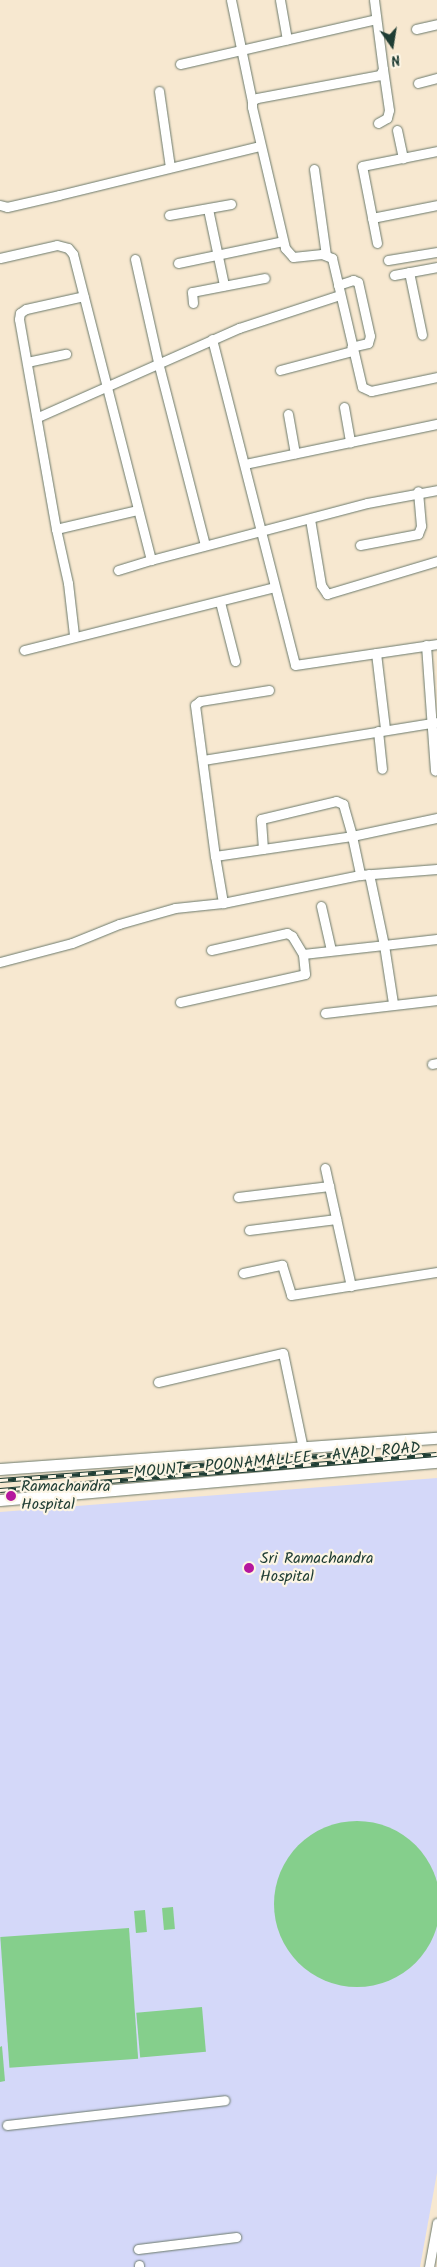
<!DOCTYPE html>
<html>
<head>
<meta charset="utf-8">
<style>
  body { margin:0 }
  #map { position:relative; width:437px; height:2267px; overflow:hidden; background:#f7e8d0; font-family:Kalam,sans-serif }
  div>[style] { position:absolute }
  .built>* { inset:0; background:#d4d8f9 }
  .green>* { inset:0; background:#85cf8c; transform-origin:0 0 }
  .round { border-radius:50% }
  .roads { filter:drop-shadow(0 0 1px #6b796b) drop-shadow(0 0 1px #6b796b) }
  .minor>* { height:9px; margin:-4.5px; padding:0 4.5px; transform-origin:4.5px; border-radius:4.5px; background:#fff }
  .major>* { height:11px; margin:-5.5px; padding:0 5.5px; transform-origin:5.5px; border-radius:5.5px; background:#fff }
  .rail>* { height:4.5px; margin-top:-2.25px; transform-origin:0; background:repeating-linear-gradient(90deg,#fcf5e5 0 8px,#1f3d34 0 16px); box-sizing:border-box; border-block:1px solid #1f3d34 }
  .dots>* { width:14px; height:14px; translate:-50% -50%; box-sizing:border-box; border:2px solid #fcf5e5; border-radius:50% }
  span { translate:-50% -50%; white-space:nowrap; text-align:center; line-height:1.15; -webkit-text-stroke:4.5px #fcf5e5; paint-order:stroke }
  .street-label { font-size:16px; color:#1f3d34 }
  .poi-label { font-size:16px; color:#1f3d34 }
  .left { translate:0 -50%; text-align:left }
  .north { position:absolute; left:367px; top:20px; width:50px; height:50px; -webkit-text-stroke:4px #fcf5e5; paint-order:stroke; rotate:167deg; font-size:14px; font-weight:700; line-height:20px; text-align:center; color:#1f3d34 }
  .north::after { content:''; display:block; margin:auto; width:18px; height:22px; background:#1f3d34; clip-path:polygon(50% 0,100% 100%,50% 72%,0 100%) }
</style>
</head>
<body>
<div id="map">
  <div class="built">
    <i style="clip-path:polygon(437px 1478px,437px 2173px,420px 2267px,0 2267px,0 1512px)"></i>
  </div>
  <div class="green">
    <i class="round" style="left:274px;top:1821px;width:166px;height:166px"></i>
    <i style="left:173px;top:1907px;width:22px;height:11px;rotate:85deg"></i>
    <i style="left:145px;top:1910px;width:22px;height:11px;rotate:85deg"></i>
    <i style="left:129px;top:1928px;width:131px;height:129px;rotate:86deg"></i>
    <i style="left:202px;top:2007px;width:45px;height:66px;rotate:85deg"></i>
    <i style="clip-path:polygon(2px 2046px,5px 2081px,0 2082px,0 2047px)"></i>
  </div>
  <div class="roads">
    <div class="minor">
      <i style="left:231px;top:0;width:103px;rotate:78.3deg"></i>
      <i style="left:280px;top:0;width:40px;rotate:80deg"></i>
      <i style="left:374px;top:0;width:70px;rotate:82.6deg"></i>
      <i style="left:383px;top:69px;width:7px;rotate:117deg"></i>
      <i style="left:380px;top:75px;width:125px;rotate:169.4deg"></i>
      <i style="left:257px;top:98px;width:6px;rotate:149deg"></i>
      <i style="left:252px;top:101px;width:6px;rotate:90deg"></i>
      <i style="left:252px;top:107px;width:145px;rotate:76.8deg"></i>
      <i style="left:285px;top:248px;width:12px;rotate:48deg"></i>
      <i style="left:293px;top:257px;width:29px;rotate:-6deg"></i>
      <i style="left:322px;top:254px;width:11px;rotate:22deg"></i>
      <i style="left:332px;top:258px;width:132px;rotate:76.9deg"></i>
      <i style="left:362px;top:387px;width:10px;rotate:24deg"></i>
      <i style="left:371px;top:391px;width:67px;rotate:-12deg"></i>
      <i style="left:416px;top:29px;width:22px;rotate:-13deg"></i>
      <i style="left:180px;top:64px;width:201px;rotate:-12.9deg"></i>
      <i style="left:418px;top:83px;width:20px;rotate:-15deg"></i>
      <i style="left:159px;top:91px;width:77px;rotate:81.8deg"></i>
      <i style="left:378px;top:123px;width:10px;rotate:-29deg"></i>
      <i style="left:387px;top:118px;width:8px;rotate:-76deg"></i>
      <i style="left:389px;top:110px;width:41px;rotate:-98.3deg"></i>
      <i style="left:397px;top:130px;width:29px;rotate:78deg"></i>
      <i style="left:314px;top:169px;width:87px;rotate:82.1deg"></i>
      <i style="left:0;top:205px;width:7px;rotate:16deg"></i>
      <i style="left:7px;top:207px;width:53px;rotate:-13deg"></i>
      <i style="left:59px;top:195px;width:207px;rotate:-13.7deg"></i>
      <i style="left:208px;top:209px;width:78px;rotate:78.1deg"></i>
      <i style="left:169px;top:215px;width:63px;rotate:-10.1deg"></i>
      <i style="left:372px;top:218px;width:66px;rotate:-11.3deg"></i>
      <i style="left:377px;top:243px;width:78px;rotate:-101deg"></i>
      <i style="left:362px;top:166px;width:76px;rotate:-11.3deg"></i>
      <i style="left:0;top:258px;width:58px;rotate:-12.8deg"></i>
      <i style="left:57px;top:245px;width:11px;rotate:15deg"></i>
      <i style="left:68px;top:248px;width:8px;rotate:50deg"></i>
      <i style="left:73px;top:254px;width:316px;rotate:75.7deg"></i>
      <i style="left:151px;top:560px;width:223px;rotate:-14.8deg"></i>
      <i style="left:367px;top:503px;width:71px;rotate:-10.5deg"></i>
      <i style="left:135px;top:259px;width:110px;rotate:77.4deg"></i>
      <i style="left:159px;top:366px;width:185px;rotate:75.6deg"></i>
      <i style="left:388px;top:260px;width:50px;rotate:-9.3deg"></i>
      <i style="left:178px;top:263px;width:107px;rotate:-11.8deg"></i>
      <i style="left:409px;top:272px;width:64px;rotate:78.3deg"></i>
      <i style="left:394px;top:275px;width:44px;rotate:-10.5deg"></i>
      <i style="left:338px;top:285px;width:16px;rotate:-18deg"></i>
      <i style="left:353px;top:280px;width:5px;rotate:22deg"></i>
      <i style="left:358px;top:282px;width:55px;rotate:77.5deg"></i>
      <i style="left:370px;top:336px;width:7px;rotate:106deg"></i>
      <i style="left:368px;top:343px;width:17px;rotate:167deg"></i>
      <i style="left:193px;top:303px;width:11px;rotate:-95deg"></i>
      <i style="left:192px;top:292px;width:74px;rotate:-10.9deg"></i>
      <i style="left:212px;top:339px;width:336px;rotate:75.7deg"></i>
      <i style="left:295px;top:665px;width:144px;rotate:-8.4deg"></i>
      <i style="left:27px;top:362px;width:40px;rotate:-12deg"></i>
      <i style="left:280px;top:370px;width:74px;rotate:-14.8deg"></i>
      <i style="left:344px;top:407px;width:36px;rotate:80deg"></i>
      <i style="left:288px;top:414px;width:40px;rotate:80deg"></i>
      <i style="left:38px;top:417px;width:220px;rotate:-23.9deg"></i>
      <i style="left:239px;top:328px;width:106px;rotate:-18.1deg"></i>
      <i style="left:245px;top:464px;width:196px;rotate:-11.8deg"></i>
      <i style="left:310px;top:519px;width:67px;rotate:80.5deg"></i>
      <i style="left:321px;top:585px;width:11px;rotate:56deg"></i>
      <i style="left:327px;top:594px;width:115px;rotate:-16.7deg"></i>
      <i style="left:56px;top:529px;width:213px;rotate:-100deg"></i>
      <i style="left:19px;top:319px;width:6px;rotate:-81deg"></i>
      <i style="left:20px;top:313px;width:7px;rotate:-34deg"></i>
      <i style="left:26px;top:309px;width:59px;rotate:-12.6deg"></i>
      <i style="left:360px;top:545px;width:59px;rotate:-10.7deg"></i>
      <i style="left:418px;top:534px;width:9px;rotate:-69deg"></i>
      <i style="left:421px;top:526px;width:35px;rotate:-95deg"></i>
      <i style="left:118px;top:570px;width:34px;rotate:-17deg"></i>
      <i style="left:220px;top:602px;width:61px;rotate:75.7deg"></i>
      <i style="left:74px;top:635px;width:52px;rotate:-96.6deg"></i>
      <i style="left:68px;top:583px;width:55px;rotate:-102.5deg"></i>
      <i style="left:56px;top:529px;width:83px;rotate:-13.2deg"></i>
      <i style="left:426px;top:645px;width:126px;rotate:85.9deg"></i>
      <i style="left:24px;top:650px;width:258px;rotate:-14.1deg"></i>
      <i style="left:376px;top:653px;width:77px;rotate:83.2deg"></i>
      <i style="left:269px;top:690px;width:70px;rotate:170.9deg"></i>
      <i style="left:200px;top:701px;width:6px;rotate:141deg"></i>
      <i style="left:195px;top:705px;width:152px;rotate:82.5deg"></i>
      <i style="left:215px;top:856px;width:138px;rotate:-8.3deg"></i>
      <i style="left:352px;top:836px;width:40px;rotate:78deg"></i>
      <i style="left:378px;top:731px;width:38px;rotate:84deg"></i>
      <i style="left:203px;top:760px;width:237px;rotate:-9.2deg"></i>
      <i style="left:263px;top:849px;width:30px;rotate:-94deg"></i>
      <i style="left:261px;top:819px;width:77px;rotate:-13.5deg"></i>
      <i style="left:336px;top:801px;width:8px;rotate:23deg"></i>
      <i style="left:343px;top:804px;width:33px;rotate:74deg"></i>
      <i style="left:352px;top:836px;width:87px;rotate:-12deg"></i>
      <i style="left:215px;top:856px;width:48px;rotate:80.3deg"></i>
      <i style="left:369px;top:874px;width:73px;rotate:78.1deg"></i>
      <i style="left:384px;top:945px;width:53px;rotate:-6.5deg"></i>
      <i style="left:321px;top:906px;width:45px;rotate:77.2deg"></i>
      <i style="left:211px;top:950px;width:78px;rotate:-12.6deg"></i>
      <i style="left:287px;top:933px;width:6px;rotate:31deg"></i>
      <i style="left:292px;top:936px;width:21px;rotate:59deg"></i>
      <i style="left:0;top:962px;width:74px;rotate:-14.8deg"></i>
      <i style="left:72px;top:943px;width:51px;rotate:-22deg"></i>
      <i style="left:119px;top:924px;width:58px;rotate:-15.9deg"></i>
      <i style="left:175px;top:908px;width:48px;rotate:-5.9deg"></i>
      <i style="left:223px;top:903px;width:140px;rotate:-11.6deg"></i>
      <i style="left:360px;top:875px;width:77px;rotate:-4.5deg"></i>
      <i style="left:180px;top:1002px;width:128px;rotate:-12.6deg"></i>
      <i style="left:305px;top:974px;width:20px;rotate:-96deg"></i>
      <i style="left:303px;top:954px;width:81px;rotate:-6.3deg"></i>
      <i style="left:384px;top:945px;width:59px;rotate:81.2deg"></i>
      <i style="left:325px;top:1013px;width:113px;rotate:-6.6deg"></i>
      <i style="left:432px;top:1064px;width:5px;rotate:-11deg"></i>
      <i style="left:325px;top:1168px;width:121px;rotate:77.6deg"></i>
      <i style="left:238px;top:1197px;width:92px;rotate:-6.9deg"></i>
      <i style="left:249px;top:1230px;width:88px;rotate:-7.2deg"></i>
      <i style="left:243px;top:1273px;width:40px;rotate:-12deg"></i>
      <i style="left:282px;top:1265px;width:31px;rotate:73deg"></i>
      <i style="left:291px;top:1295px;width:148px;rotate:-9deg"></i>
      <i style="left:158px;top:1382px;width:128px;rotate:-13.1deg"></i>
      <i style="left:283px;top:1353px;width:98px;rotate:78.2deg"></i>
      <i style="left:7px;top:2125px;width:219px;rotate:-6.5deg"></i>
      <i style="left:138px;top:2249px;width:99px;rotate:-7deg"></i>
      <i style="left:139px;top:2265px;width:2px;rotate:90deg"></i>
      <i style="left:429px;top:2267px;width:45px;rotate:-79.7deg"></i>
    </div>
    <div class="major">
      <i style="left:0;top:1469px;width:438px;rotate:-4.1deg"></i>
      <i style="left:0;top:1500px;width:439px;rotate:-5deg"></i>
    </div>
  </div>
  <div class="rail">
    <i style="left:0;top:1480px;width:363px;rotate:-4.3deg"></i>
    <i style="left:0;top:1490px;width:438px;rotate:-4.7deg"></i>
  </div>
  <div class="dots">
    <i style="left:11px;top:1496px;background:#b5179e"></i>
    <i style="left:249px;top:1568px;background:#b5179e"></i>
  </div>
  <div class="street-label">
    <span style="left:277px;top:1461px;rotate:-5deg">MOUNT - POONAMALLEE - AVADI ROAD</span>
  </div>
  <div class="poi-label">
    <span class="left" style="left:21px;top:1496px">Ramachandra<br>Hospital</span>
    <span class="left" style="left:260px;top:1568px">Sri Ramachandra<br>Hospital</span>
  </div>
  <div class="north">N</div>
</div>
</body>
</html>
